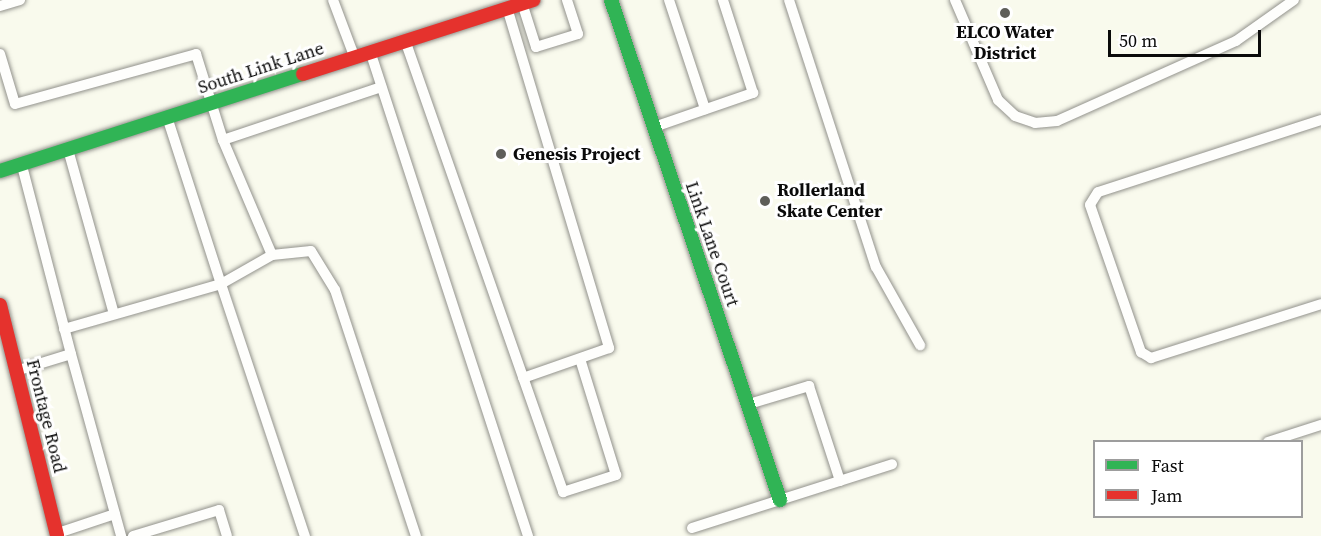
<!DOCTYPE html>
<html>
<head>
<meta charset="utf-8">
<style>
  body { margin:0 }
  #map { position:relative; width:1321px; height:536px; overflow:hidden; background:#f9faed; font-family:"Source Serif 4",serif }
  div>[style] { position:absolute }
  .roads { filter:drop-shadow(0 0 2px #92928c) drop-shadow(0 0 2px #92928c) }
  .lane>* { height:10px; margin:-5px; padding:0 5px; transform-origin:5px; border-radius:5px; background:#fefefc }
  .fast>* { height:14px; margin:-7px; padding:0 7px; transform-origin:7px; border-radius:7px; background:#30b455 }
  .jam>* { height:14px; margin:-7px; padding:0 7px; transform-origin:7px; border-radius:7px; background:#e5322d }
  .dots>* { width:16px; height:16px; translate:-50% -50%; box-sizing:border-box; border:3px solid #fff; border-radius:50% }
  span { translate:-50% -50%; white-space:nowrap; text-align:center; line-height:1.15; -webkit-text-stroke:6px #fff; paint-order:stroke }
  .poi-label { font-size:18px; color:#0a0a0a; font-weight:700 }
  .left { translate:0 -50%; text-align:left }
  .street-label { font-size:18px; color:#0a0a0a }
  .legend { position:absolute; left:1093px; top:440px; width:210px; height:78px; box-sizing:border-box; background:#fff; border:2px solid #9d9d9d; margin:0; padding:8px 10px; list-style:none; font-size:18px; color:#0a0a0a }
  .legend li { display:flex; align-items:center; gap:12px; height:30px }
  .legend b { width:30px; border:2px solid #9d9d9d }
  .scale { position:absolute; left:1108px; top:30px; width:153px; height:27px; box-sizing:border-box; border:3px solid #0a0a0a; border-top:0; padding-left:8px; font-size:18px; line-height:21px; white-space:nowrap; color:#0a0a0a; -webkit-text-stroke:4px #fff; paint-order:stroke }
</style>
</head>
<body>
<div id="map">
  <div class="roads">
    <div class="lane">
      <i style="left:333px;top:0;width:60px;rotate:69.4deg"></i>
      <i style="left:669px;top:0;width:115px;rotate:71.7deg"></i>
      <i style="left:789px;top:0;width:281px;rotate:72deg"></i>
      <i style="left:876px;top:267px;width:90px;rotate:60.6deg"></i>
      <i style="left:955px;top:0;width:109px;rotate:66.7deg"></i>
      <i style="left:998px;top:100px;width:23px;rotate:43deg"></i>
      <i style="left:1015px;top:116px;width:21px;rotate:19deg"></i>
      <i style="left:1035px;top:123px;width:22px;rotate:-5deg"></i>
      <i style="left:1057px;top:121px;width:196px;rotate:-24.1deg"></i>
      <i style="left:1236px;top:41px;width:71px;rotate:-35.3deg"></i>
      <i style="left:0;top:6px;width:21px;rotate:-17deg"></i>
      <i style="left:523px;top:6px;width:43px;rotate:72.4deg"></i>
      <i style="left:536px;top:47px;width:44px;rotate:-17.2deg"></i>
      <i style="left:578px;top:34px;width:36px;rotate:-108deg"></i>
      <i style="left:508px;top:11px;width:352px;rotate:73.3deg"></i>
      <i style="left:609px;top:348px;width:91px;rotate:160.8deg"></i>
      <i style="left:406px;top:43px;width:476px;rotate:70.7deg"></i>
      <i style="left:563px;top:492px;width:56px;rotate:-17.8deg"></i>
      <i style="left:616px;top:475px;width:121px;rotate:-107.2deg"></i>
      <i style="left:0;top:54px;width:52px;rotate:73.3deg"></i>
      <i style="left:15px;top:104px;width:188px;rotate:-15.4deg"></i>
      <i style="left:196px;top:54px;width:90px;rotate:72.6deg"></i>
      <i style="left:371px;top:54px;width:507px;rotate:71.96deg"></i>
      <i style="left:168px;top:120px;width:172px;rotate:72.1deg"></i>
      <i style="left:221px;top:284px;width:59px;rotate:-29.6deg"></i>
      <i style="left:272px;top:255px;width:39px;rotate:-6deg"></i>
      <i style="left:311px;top:251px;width:46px;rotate:58.4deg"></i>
      <i style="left:335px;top:290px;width:259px;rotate:71.8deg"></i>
      <i style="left:1321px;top:120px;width:234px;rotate:162.1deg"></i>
      <i style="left:1098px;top:192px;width:15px;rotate:122deg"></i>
      <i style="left:1090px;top:205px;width:156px;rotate:70.9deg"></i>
      <i style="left:1141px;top:352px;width:12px;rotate:31deg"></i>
      <i style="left:1151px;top:358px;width:178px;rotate:-17.6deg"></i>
      <i style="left:657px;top:126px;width:102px;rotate:-19deg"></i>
      <i style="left:753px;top:93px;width:98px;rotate:-107.9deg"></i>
      <i style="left:69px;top:153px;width:167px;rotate:74.4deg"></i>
      <i style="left:272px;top:255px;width:125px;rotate:-113.1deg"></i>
      <i style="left:223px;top:140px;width:167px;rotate:-18.5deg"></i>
      <i style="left:64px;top:329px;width:163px;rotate:-16deg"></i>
      <i style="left:221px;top:284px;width:266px;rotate:71.6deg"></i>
      <i style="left:71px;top:354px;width:189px;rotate:74.6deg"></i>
      <i style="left:19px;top:370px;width:54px;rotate:-17.1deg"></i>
      <i style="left:71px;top:354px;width:194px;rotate:-104.6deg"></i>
      <i style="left:749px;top:404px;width:63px;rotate:-16.7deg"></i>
      <i style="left:809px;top:386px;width:100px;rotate:71.9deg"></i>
      <i style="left:1268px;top:442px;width:56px;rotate:-17.8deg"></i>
      <i style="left:692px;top:528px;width:210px;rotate:-17.7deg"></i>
      <i style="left:58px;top:533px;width:60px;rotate:-18.4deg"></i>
      <i style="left:133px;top:536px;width:90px;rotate:-16.8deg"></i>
      <i style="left:219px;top:510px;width:27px;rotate:73deg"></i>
    </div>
    <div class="fast">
      <i style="left:611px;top:0;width:528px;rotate:71.32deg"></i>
      <i style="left:0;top:171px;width:318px;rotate:-17.8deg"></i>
    </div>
    <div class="jam">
      <i style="left:303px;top:74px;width:242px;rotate:-17.8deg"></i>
      <i style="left:0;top:305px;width:238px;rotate:76.1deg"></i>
    </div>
  </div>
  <div class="dots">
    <i style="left:1005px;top:13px;background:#5e5e59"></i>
    <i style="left:501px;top:154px;background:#5e5e59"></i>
    <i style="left:765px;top:201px;background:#5e5e59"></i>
  </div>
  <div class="poi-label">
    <span style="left:1005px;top:43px">ELCO Water<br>District</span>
    <span class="left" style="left:513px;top:154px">Genesis Project</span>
    <span class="left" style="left:777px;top:201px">Rollerland<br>Skate Center</span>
  </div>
  <div class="street-label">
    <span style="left:261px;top:68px;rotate:-18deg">South Link Lane</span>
    <span style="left:712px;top:244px;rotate:71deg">Link Lane Court</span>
    <span style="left:46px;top:416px;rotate:76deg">Frontage Road</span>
  </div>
  <ul class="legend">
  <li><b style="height:8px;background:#30b455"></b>Fast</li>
  <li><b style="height:8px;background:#e5322d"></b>Jam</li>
  </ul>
  <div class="scale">50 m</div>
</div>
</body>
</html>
